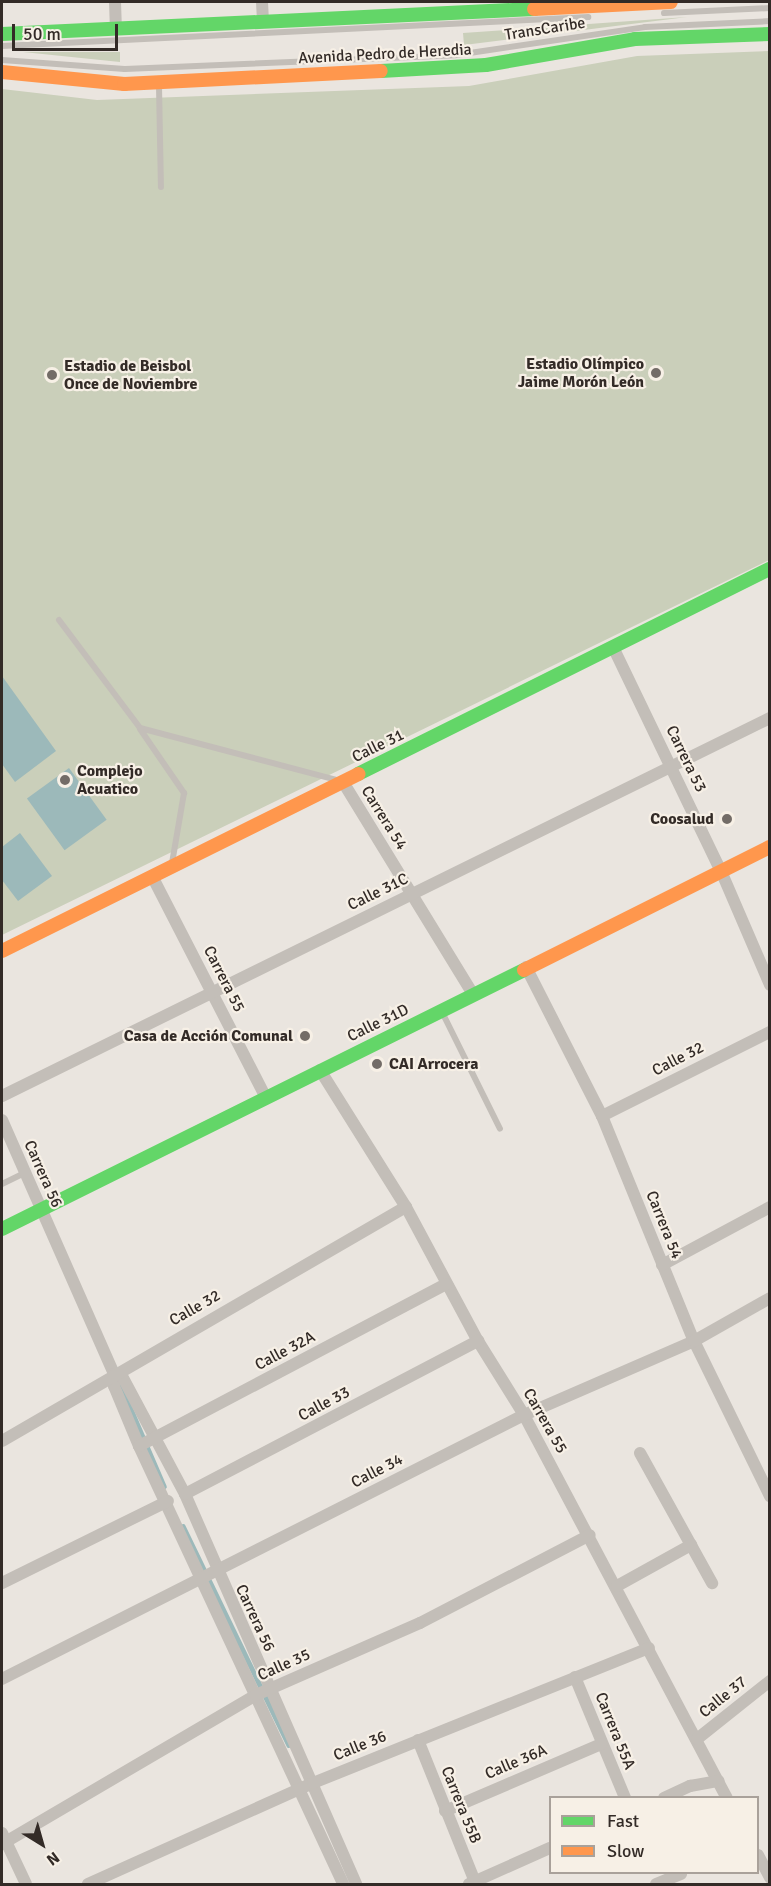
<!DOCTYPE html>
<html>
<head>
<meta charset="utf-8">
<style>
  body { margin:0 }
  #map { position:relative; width:771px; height:1886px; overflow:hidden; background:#eae5df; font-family:Signika,sans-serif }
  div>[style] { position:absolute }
  .green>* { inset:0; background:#cacfba }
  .water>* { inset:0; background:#9cb9ba; transform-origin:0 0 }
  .stream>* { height:4.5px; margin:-2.25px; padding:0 2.25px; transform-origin:2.25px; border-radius:2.25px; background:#9cb9ba }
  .lane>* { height:6px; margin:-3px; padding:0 3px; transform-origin:3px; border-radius:3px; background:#c3beb8 }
  .street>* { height:12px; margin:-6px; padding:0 6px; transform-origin:6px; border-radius:6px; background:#c3beb8 }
  .fast>* { height:14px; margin:-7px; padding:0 7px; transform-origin:7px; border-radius:7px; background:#63d668 }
  .slow>* { height:14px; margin:-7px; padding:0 7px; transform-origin:7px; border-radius:7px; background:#ff974d }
  .dots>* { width:16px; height:16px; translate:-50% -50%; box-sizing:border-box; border:3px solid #f7f0e6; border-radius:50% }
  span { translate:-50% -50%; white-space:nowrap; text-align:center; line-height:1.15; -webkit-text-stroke:4.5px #f7f0e6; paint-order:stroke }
  .street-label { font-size:16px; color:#332b27 }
  .poi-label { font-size:16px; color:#332b27; font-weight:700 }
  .right { translate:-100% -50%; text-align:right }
  .left { translate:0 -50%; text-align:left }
  .frame { position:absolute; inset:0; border:3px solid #332b27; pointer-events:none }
  .legend { position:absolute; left:549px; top:1796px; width:210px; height:78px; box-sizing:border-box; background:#f7f0e6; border:2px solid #a9a19a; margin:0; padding:8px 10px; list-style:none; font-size:18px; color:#332b27 }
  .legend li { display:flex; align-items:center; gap:12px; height:30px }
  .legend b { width:30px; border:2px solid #a9a19a }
  .north { position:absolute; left:12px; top:1814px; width:60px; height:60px; -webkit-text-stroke:4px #f7f0e6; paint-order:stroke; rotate:143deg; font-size:16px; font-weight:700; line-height:24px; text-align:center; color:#332b27 }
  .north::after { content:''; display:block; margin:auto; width:21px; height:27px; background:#332b27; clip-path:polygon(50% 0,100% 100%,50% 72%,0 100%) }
  .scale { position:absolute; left:12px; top:24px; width:106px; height:27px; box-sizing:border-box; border:3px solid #332b27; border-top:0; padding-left:8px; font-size:18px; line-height:21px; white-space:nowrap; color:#332b27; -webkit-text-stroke:4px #f7f0e6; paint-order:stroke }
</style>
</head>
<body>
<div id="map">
  <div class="green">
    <i style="clip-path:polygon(687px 17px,464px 45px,463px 33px)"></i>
    <i style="clip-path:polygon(769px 51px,769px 560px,2px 935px,2px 89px,97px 100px,469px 86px,637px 56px)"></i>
    <i style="clip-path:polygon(23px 52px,120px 52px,120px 62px)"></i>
  </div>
  <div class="water">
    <i style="clip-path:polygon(2px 676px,56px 751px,15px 782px,2px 764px)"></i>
    <i style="left:69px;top:768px;width:64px;height:52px;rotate:54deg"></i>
    <i style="clip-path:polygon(20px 833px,52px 876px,18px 901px,2px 880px,2px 847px)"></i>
  </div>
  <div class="stream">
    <i style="left:121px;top:1386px;width:109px;rotate:66.7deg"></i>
    <i style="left:183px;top:1526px;width:243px;rotate:64.2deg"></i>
  </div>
  <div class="lane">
    <i style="left:664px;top:13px;width:106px;rotate:-2.7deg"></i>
    <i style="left:2px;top:46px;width:587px;rotate:-2.83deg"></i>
    <i style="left:2px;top:60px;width:123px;rotate:4.2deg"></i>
    <i style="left:125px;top:69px;width:331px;rotate:-2.4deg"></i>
    <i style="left:456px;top:55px;width:191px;rotate:-8.4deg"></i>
    <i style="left:645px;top:27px;width:125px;rotate:-2.7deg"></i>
    <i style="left:159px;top:86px;width:101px;rotate:88.9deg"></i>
    <i style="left:59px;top:620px;width:135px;rotate:53.1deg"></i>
    <i style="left:140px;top:728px;width:204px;rotate:14.8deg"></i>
    <i style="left:140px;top:729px;width:78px;rotate:55.5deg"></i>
    <i style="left:184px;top:793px;width:71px;rotate:99.7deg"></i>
    <i style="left:443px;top:1014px;width:128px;rotate:63.6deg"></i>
    <i style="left:2px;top:1184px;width:25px;rotate:-26deg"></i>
  </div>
  <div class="street">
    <i style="left:115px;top:2px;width:27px;rotate:88deg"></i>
    <i style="left:262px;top:2px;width:20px;rotate:87deg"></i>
    <i style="left:613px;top:647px;width:249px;rotate:64.3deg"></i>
    <i style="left:721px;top:871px;width:124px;rotate:66.7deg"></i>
    <i style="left:343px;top:782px;width:249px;rotate:58.5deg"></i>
    <i style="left:152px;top:876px;width:247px;rotate:62.8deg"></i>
    <i style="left:526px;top:967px;width:167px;rotate:63deg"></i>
    <i style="left:602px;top:1116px;width:243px;rotate:67.8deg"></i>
    <i style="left:694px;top:1341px;width:173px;rotate:63.9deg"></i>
    <i style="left:320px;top:1070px;width:162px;rotate:57.9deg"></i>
    <i style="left:406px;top:1207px;width:152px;rotate:61.8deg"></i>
    <i style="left:478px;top:1341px;width:87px;rotate:58.1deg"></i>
    <i style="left:524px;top:1415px;width:433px;rotate:62.1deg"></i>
    <i style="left:2px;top:1096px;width:856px;rotate:-26.21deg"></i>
    <i style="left:602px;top:1116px;width:188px;rotate:-26.6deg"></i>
    <i style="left:2px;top:1120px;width:278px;rotate:66.2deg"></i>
    <i style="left:114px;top:1374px;width:12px;rotate:90deg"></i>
    <i style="left:114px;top:1386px;width:65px;rotate:67.4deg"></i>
    <i style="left:139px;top:1446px;width:483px;rotate:65deg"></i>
    <i style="left:662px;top:1265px;width:123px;rotate:-28.2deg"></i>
    <i style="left:114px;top:1374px;width:8px;rotate:14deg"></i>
    <i style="left:122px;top:1376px;width:134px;rotate:61.9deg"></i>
    <i style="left:185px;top:1494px;width:426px;rotate:66.3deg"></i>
    <i style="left:2px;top:1441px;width:467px;rotate:-30.1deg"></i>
    <i style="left:139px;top:1446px;width:347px;rotate:-27.8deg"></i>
    <i style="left:640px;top:1453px;width:149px;rotate:61deg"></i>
    <i style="left:185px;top:1494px;width:331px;rotate:-27.6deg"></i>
    <i style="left:2px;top:1583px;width:185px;rotate:-26.3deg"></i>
    <i style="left:617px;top:1586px;width:85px;rotate:-29deg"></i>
    <i style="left:575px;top:1677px;width:131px;rotate:67.5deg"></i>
    <i style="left:2px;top:1679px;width:585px;rotate:-26.83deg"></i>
    <i style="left:524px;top:1415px;width:185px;rotate:-23.5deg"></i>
    <i style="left:694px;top:1341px;width:87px;rotate:-29.5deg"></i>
    <i style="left:697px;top:1739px;width:93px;rotate:-38.5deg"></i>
    <i style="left:418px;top:1740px;width:153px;rotate:68.1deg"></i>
    <i style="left:664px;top:1798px;width:29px;rotate:-25deg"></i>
    <i style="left:690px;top:1786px;width:29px;rotate:-10deg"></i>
    <i style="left:445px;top:1811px;width:170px;rotate:-23.2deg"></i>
    <i style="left:2px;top:1833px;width:56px;rotate:64.8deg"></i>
    <i style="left:2px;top:1844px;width:294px;rotate:-30.4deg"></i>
    <i style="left:256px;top:1695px;width:179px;rotate:-23.7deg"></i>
    <i style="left:420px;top:1623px;width:191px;rotate:-27.4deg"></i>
    <i style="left:758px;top:1855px;width:26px;rotate:62deg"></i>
    <i style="left:88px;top:1884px;width:247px;rotate:-24.2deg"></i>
    <i style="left:313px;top:1783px;width:362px;rotate:-21.9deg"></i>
    <i style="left:469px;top:1884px;width:89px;rotate:-24deg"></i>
    <i style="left:656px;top:1884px;width:27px;rotate:-22deg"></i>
  </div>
  <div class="fast">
    <i style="left:2px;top:34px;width:533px;rotate:-2.69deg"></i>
    <i style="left:381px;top:71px;width:105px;rotate:-3.3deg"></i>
    <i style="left:486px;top:65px;width:151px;rotate:-9.9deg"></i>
    <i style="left:635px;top:39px;width:135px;rotate:-2.1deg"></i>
    <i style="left:358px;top:774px;width:460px;rotate:-26.5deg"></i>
    <i style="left:2px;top:1229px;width:583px;rotate:-26.39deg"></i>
  </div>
  <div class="slow">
    <i style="left:534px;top:9px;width:137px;rotate:-2.9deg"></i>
    <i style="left:2px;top:72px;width:123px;rotate:5.6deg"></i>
    <i style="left:124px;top:84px;width:257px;rotate:-2.9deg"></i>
    <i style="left:2px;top:951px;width:398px;rotate:-26.4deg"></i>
    <i style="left:524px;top:970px;width:275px;rotate:-26.6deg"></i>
  </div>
  <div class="dots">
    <i style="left:656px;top:373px;background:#736c67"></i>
    <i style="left:52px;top:375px;background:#736c67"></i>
    <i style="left:65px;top:780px;background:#736c67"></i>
    <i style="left:727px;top:819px;background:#736c67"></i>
    <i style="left:305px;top:1036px;background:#736c67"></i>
    <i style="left:377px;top:1064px;background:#736c67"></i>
  </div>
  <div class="street-label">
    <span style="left:545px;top:29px;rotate:-9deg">TransCaribe</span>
    <span style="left:385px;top:54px;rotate:-3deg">Avenida Pedro de Heredia</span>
    <span style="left:378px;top:746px;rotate:-26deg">Calle 31</span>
    <span style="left:686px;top:759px;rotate:64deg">Carrera 53</span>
    <span style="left:384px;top:818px;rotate:58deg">Carrera 54</span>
    <span style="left:378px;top:892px;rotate:-26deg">Calle 31C</span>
    <span style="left:224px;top:979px;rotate:63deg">Carrera 55</span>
    <span style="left:378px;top:1023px;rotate:-26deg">Calle 31D</span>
    <span style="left:678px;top:1059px;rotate:-27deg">Calle 32</span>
    <span style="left:43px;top:1174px;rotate:66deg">Carrera 56</span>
    <span style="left:664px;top:1225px;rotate:68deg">Carrera 54</span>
    <span style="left:195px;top:1308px;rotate:-30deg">Calle 32</span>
    <span style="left:285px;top:1351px;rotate:-28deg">Calle 32A</span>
    <span style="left:324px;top:1404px;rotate:-28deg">Calle 33</span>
    <span style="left:545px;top:1421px;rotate:60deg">Carrera 55</span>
    <span style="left:377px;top:1471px;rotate:-27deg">Calle 34</span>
    <span style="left:255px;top:1618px;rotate:65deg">Carrera 56</span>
    <span style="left:284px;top:1665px;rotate:-24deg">Calle 35</span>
    <span style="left:723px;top:1697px;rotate:-39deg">Calle 37</span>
    <span style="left:615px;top:1731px;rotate:68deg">Carrera 55A</span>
    <span style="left:360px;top:1746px;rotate:-22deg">Calle 36</span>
    <span style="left:516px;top:1762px;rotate:-23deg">Calle 36A</span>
    <span style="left:461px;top:1805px;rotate:68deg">Carrera 55B</span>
  </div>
  <div class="poi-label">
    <span class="right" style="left:644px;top:373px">Estadio Olímpico<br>Jaime Morón León</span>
    <span class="left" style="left:64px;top:375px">Estadio de Beisbol<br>Once de Noviembre</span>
    <span class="left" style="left:77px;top:780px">Complejo<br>Acuatico</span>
    <span class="right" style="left:714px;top:819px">Coosalud</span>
    <span class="right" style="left:293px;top:1036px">Casa de Acción Comunal</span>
    <span class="left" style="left:389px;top:1064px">CAI Arrocera</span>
  </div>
  <div class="frame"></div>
  <ul class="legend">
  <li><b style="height:8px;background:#63d668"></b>Fast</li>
  <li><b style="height:8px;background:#ff974d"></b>Slow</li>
  </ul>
  <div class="north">N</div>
  <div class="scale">50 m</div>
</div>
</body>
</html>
